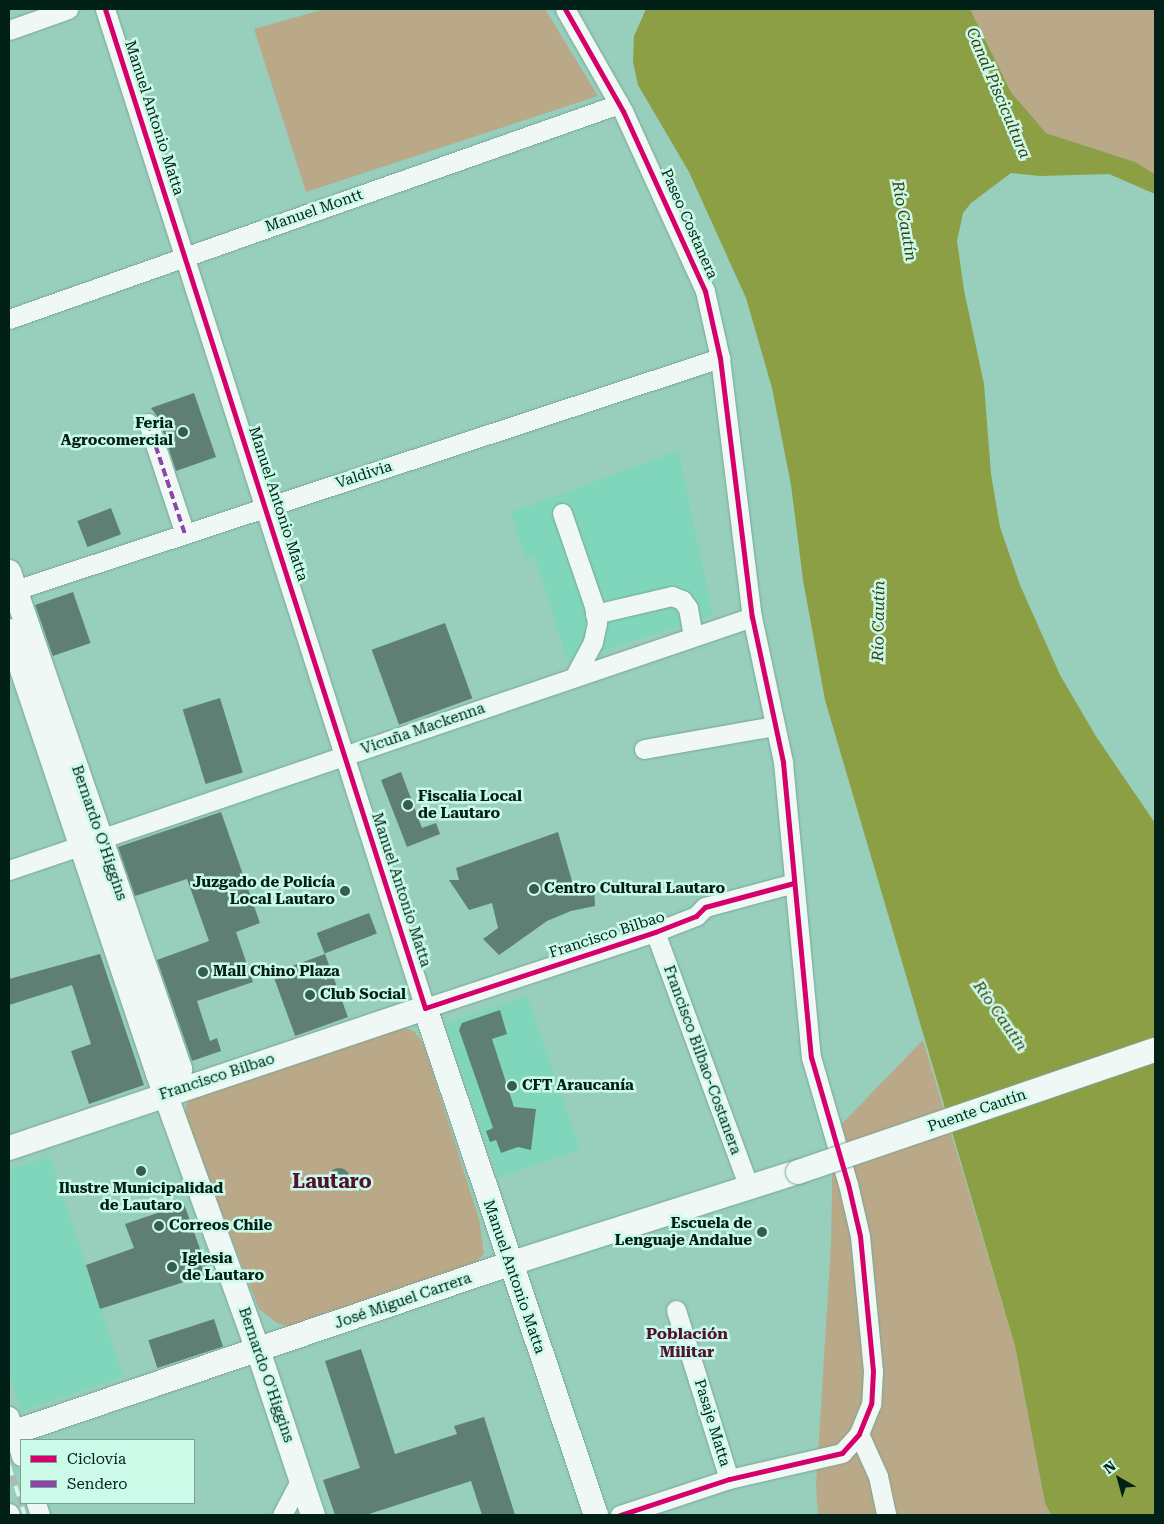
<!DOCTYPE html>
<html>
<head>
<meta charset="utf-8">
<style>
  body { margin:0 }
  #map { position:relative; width:1164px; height:1524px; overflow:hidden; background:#97cebc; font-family:"Roboto Serif",serif }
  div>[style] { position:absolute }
  .built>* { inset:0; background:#80d6bb; transform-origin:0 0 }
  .green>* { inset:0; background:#baa988 }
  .water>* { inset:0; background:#8c9f44 }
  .building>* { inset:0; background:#5f7f75; transform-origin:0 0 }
  .round { border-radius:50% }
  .roads { filter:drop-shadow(0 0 1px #77a496) drop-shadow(0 0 1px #77a496) }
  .minor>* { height:19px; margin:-9.5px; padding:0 9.5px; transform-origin:9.5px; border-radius:9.5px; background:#eff8f5 }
  .major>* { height:24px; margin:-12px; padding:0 12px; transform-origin:12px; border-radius:12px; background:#eff8f5 }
  .rail>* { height:5.5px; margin-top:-2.75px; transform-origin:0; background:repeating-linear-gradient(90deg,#ccfae9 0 11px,#acbab6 0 22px); box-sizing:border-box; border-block:1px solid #acbab6 }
  .bridges { filter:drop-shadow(0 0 1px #77a496) drop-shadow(0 0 1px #77a496) }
  .major-bridge>* { height:24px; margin:-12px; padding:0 12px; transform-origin:12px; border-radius:12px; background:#eff8f5 }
  .quiet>* { height:4px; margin-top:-2px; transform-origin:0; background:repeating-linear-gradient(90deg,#8e44ad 0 8px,transparent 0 12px) }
  .cycleway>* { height:5px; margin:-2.5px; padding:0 2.5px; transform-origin:2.5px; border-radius:2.5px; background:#d6006c }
  .dots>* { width:14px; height:14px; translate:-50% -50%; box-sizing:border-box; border:2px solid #ccfae9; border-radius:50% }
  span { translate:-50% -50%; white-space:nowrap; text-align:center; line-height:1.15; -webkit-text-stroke:5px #ccfae9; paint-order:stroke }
  .street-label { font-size:15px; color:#012017 }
  .poi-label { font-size:15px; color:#012017; font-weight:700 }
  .right { translate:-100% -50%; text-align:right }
  .left { translate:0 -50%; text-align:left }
  .water-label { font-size:16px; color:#3b3d10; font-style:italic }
  .neighbourhood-label { font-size:16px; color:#501133; font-weight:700 }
  .district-label { font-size:20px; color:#501133; font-weight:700 }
  .frame { position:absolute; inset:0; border:10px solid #012017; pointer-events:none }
  .legend { position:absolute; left:20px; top:1439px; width:175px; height:65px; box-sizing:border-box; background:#ccfae9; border:1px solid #7ba395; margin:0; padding:6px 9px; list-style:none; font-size:15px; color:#012017 }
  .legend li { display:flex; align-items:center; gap:10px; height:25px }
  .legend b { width:25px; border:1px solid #7ba395 }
  .north { position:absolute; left:1094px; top:1454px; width:50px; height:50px; -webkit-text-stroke:4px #ccfae9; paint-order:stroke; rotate:322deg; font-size:14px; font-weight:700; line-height:20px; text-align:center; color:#012017 }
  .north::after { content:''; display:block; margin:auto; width:18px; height:22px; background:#012017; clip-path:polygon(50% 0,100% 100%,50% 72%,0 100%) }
</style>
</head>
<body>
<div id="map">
  <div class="built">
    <i style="clip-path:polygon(678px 451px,713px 615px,568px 662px,535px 557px,525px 559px,511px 512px)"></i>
    <i style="left:527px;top:996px;width:162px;height:86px;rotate:71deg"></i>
    <i style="clip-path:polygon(50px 1156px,123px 1377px,21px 1411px,9px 1374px,9px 1170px)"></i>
  </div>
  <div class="green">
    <i style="clip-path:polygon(325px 9px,545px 9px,598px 96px,306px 192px,254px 29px)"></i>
    <i style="clip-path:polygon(970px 9px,1155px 9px,1155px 174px,1135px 162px,1046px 133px,1011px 92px)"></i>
    <i style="clip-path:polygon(402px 1027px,414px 1031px,424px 1045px,479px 1219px,484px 1253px,472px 1268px,293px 1328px,277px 1323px,259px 1309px,189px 1128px,185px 1115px,186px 1106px,193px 1094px)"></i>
    <i style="clip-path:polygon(923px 1040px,1015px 1346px,1045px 1503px,1051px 1515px,818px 1515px,816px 1486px,831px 1245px,833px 1133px)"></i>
  </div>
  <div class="water">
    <i style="clip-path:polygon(646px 9px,970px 9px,1011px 92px,1046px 133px,1135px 162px,1155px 174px,1155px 194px,1109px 174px,1040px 176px,1011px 173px,971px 203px,963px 213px,957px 241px,964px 290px,984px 384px,991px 474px,1000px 527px,1020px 585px,1060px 675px,1097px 738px,1155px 823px,1155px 1515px,1051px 1515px,1045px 1503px,1015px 1346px,825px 700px,803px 580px,791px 485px,772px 388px,746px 298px,689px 172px,638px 85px,633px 62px,634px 36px)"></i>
  </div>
  <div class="building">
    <i style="clip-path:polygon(194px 393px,216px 457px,176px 471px,159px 419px,151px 408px)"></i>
    <i style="left:111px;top:508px;width:28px;height:36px;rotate:69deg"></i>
    <i style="left:73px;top:592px;width:54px;height:40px;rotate:71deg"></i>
    <i style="left:445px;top:623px;width:80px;height:78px;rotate:70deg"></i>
    <i style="left:220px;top:698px;width:78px;height:39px;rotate:73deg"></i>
    <i style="clip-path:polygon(401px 772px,422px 828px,436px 823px,440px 834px,407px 847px,381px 780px)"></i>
    <i style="clip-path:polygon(221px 812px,260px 923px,236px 932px,253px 982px,197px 1001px,210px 1041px,217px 1038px,221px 1051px,192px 1061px,157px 960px,209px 941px,187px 879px,135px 896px,118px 847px)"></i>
    <i style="clip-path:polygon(558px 832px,574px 888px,594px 884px,595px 906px,571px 911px,547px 921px,499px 955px,483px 939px,498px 928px,492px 903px,469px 910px,449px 880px,459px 880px,456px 868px)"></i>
    <i style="left:369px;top:913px;width:22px;height:56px;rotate:69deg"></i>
    <i style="clip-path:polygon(100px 954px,144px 1085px,89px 1104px,71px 1051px,91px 1044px,72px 985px,9px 1005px,9px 979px)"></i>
    <i style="left:325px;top:954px;width:67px;height:56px;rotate:70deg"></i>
    <i style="clip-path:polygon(500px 1010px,507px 1034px,492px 1039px,514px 1107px,536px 1109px,531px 1150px,518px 1147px,501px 1153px,496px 1140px,490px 1142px,486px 1131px,493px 1128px,459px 1030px,462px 1023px)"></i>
    <i class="round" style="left:328px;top:1168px;width:22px;height:22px"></i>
    <i style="clip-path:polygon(184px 1204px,209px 1274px,100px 1309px,86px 1265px,134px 1248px,125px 1224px)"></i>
    <i style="left:214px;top:1319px;width:29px;height:69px;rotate:72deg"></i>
    <i style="clip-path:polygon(361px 1349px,395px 1454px,457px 1434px,454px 1426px,484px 1417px,515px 1515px,482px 1515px,471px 1481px,366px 1515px,335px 1515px,323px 1480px,360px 1468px,325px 1361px)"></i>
  </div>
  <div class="roads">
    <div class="minor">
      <i style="left:105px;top:9px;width:1049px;rotate:72.24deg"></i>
      <i style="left:425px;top:1008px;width:242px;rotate:-18.3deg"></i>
      <i style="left:655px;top:932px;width:44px;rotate:-21.3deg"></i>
      <i style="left:696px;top:916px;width:13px;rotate:-45deg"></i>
      <i style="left:705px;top:907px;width:92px;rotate:-15.1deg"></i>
      <i style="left:565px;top:9px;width:117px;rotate:60.4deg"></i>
      <i style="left:623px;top:111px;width:198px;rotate:65.5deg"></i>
      <i style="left:705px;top:291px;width:69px;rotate:77.4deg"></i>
      <i style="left:720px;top:358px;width:261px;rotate:83deg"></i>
      <i style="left:752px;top:617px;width:148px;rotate:77.9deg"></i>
      <i style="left:783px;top:762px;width:296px;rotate:84.6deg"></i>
      <i style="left:811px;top:1057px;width:132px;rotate:73.8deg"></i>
      <i style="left:848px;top:1184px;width:53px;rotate:77deg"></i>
      <i style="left:860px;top:1236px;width:136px;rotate:84.5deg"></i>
      <i style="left:873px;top:1371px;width:33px;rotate:93deg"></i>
      <i style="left:871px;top:1404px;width:32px;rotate:112deg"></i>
      <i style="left:859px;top:1434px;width:25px;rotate:132deg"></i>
      <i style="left:842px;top:1453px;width:116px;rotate:167deg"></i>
      <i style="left:729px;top:1479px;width:115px;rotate:161.7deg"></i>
      <i style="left:9px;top:30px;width:63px;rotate:-19.6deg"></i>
      <i style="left:9px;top:319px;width:647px;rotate:-19.42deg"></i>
      <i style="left:148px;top:423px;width:117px;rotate:71.6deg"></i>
      <i style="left:562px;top:513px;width:98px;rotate:71deg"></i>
      <i style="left:594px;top:606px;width:17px;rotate:80deg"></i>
      <i style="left:597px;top:623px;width:19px;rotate:102deg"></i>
      <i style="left:593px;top:642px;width:40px;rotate:118deg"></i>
      <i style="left:9px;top:592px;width:749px;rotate:-18.22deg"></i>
      <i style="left:595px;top:614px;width:79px;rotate:-13.2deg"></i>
      <i style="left:672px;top:596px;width:11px;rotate:22deg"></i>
      <i style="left:682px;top:600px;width:10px;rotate:53deg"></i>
      <i style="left:688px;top:608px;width:29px;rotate:80deg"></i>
      <i style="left:644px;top:749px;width:133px;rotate:-10deg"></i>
      <i style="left:9px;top:870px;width:785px;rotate:-18.8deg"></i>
      <i style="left:655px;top:932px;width:273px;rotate:69.8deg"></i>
      <i style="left:676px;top:1310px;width:177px;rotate:72.6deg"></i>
      <i style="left:9px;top:1416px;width:42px;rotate:73.3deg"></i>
      <i style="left:859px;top:1434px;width:46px;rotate:65.7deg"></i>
      <i style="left:878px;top:1476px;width:40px;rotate:78deg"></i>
      <i style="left:36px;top:1503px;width:13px;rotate:72deg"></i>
      <i style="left:9px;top:1513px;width:2px;rotate:63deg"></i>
      <i style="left:282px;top:1515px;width:41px;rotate:-62.2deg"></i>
    </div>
    <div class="major">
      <i style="left:9px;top:572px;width:526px;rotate:71.01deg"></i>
      <i style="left:180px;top:1069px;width:27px;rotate:117deg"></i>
      <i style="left:9px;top:631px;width:467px;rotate:71.4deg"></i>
      <i style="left:158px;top:1074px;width:294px;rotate:70.1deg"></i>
      <i style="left:258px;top:1350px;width:174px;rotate:71.6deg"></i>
      <i style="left:9px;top:1148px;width:439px;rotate:-18.6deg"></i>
      <i style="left:425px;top:1008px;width:535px;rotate:71.36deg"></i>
      <i style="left:9px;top:1434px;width:528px;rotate:-18.78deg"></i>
      <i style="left:509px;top:1264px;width:303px;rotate:-17.7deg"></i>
    </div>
  </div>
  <div class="rail">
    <i style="left:9px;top:1465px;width:52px;rotate:72.3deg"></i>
  </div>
  <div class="bridges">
    <div class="major-bridge">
      <i style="left:798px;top:1172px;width:377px;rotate:-18.9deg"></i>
    </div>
  </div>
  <div class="quiet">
    <i style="left:148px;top:423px;width:117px;rotate:71.6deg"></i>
  </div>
  <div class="cycleway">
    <i style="left:105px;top:9px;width:1049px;rotate:72.24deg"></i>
    <i style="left:425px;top:1008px;width:242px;rotate:-18.3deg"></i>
    <i style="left:655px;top:932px;width:44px;rotate:-21.3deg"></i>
    <i style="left:696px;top:916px;width:13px;rotate:-45deg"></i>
    <i style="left:705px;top:907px;width:92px;rotate:-15.1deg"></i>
    <i style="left:565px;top:9px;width:117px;rotate:60.4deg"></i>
    <i style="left:623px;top:111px;width:198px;rotate:65.5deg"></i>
    <i style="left:705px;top:291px;width:69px;rotate:77.4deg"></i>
    <i style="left:720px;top:358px;width:261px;rotate:83deg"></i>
    <i style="left:752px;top:617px;width:148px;rotate:77.9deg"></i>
    <i style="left:783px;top:762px;width:296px;rotate:84.6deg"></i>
    <i style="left:811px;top:1057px;width:132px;rotate:73.8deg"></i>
    <i style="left:848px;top:1184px;width:53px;rotate:77deg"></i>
    <i style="left:860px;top:1236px;width:136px;rotate:84.5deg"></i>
    <i style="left:873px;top:1371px;width:33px;rotate:93deg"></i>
    <i style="left:871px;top:1404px;width:32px;rotate:112deg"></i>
    <i style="left:859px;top:1434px;width:25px;rotate:132deg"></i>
    <i style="left:842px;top:1453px;width:116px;rotate:167deg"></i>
    <i style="left:729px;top:1479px;width:115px;rotate:161.7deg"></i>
  </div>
  <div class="dots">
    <i style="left:183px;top:432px;background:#365d51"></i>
    <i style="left:408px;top:805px;background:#365d51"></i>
    <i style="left:534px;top:889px;background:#365d51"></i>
    <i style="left:345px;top:891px;background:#365d51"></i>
    <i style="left:203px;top:972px;background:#365d51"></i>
    <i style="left:310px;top:995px;background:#365d51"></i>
    <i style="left:512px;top:1086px;background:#365d51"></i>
    <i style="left:141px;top:1171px;background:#365d51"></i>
    <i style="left:159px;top:1226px;background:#365d51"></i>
    <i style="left:762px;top:1232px;background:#365d51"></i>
    <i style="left:172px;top:1267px;background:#365d51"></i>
  </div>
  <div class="street-label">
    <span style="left:154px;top:118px;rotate:72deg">Manuel Antonio Matta</span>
    <span style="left:314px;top:211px;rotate:-19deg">Manuel Montt</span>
    <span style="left:689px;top:224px;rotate:66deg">Paseo Costanera</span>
    <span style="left:364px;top:475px;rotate:-18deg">Valdivia</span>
    <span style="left:278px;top:504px;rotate:72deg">Manuel Antonio Matta</span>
    <span style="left:423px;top:729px;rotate:-19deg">Vicuña Mackenna</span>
    <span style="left:99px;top:833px;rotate:71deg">Bernardo O'Higgins</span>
    <span style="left:401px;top:890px;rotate:72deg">Manuel Antonio Matta</span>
    <span style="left:607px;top:935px;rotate:-18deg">Francisco Bilbao</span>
    <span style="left:702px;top:1060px;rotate:70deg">Francisco Bilbao-Costanera</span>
    <span style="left:217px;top:1077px;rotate:-18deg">Francisco Bilbao</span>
    <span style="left:977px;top:1111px;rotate:-19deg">Puente Cautín</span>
    <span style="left:514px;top:1277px;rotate:71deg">Manuel Antonio Matta</span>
    <span style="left:403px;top:1301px;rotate:-19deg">José Miguel Carrera</span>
    <span style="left:266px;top:1375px;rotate:71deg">Bernardo O'Higgins</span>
    <span style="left:712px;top:1423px;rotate:73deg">Pasaje Matta</span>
  </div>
  <div class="poi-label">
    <span class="right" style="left:173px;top:432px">Feria<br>Agrocomercial</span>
    <span class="left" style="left:418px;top:805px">Fiscalia Local<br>de Lautaro</span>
    <span class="right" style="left:335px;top:891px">Juzgado de Policía<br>Local Lautaro</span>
    <span class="left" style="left:544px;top:889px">Centro Cultural Lautaro</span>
    <span class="left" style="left:213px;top:972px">Mall Chino Plaza</span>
    <span class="left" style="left:320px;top:995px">Club Social</span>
    <span class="left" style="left:522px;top:1086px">CFT Araucanía</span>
    <span style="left:141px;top:1197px">Ilustre Municipalidad<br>de Lautaro</span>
    <span class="right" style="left:752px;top:1232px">Escuela de<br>Lenguaje Andalue</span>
    <span class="left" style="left:169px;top:1226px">Correos Chile</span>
    <span class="left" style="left:182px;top:1267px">Iglesia<br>de Lautaro</span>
  </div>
  <div class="water-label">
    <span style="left:998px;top:93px;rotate:67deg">Canal Piscicultura</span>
    <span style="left:904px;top:221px;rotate:80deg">Río Cautín</span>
    <span style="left:879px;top:621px;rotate:-89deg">Río Cautín</span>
    <span style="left:1000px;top:1016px;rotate:55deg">Río Cautín</span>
  </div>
  <div class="neighbourhood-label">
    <span style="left:687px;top:1343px">Población<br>Militar</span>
  </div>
  <div class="district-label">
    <span style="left:332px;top:1181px">Lautaro</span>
  </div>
  <div class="frame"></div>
  <ul class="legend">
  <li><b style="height:6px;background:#d6006c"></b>Ciclovía</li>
  <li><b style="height:6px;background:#8e44ad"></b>Sendero</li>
  </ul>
  <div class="north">N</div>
</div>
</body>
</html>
